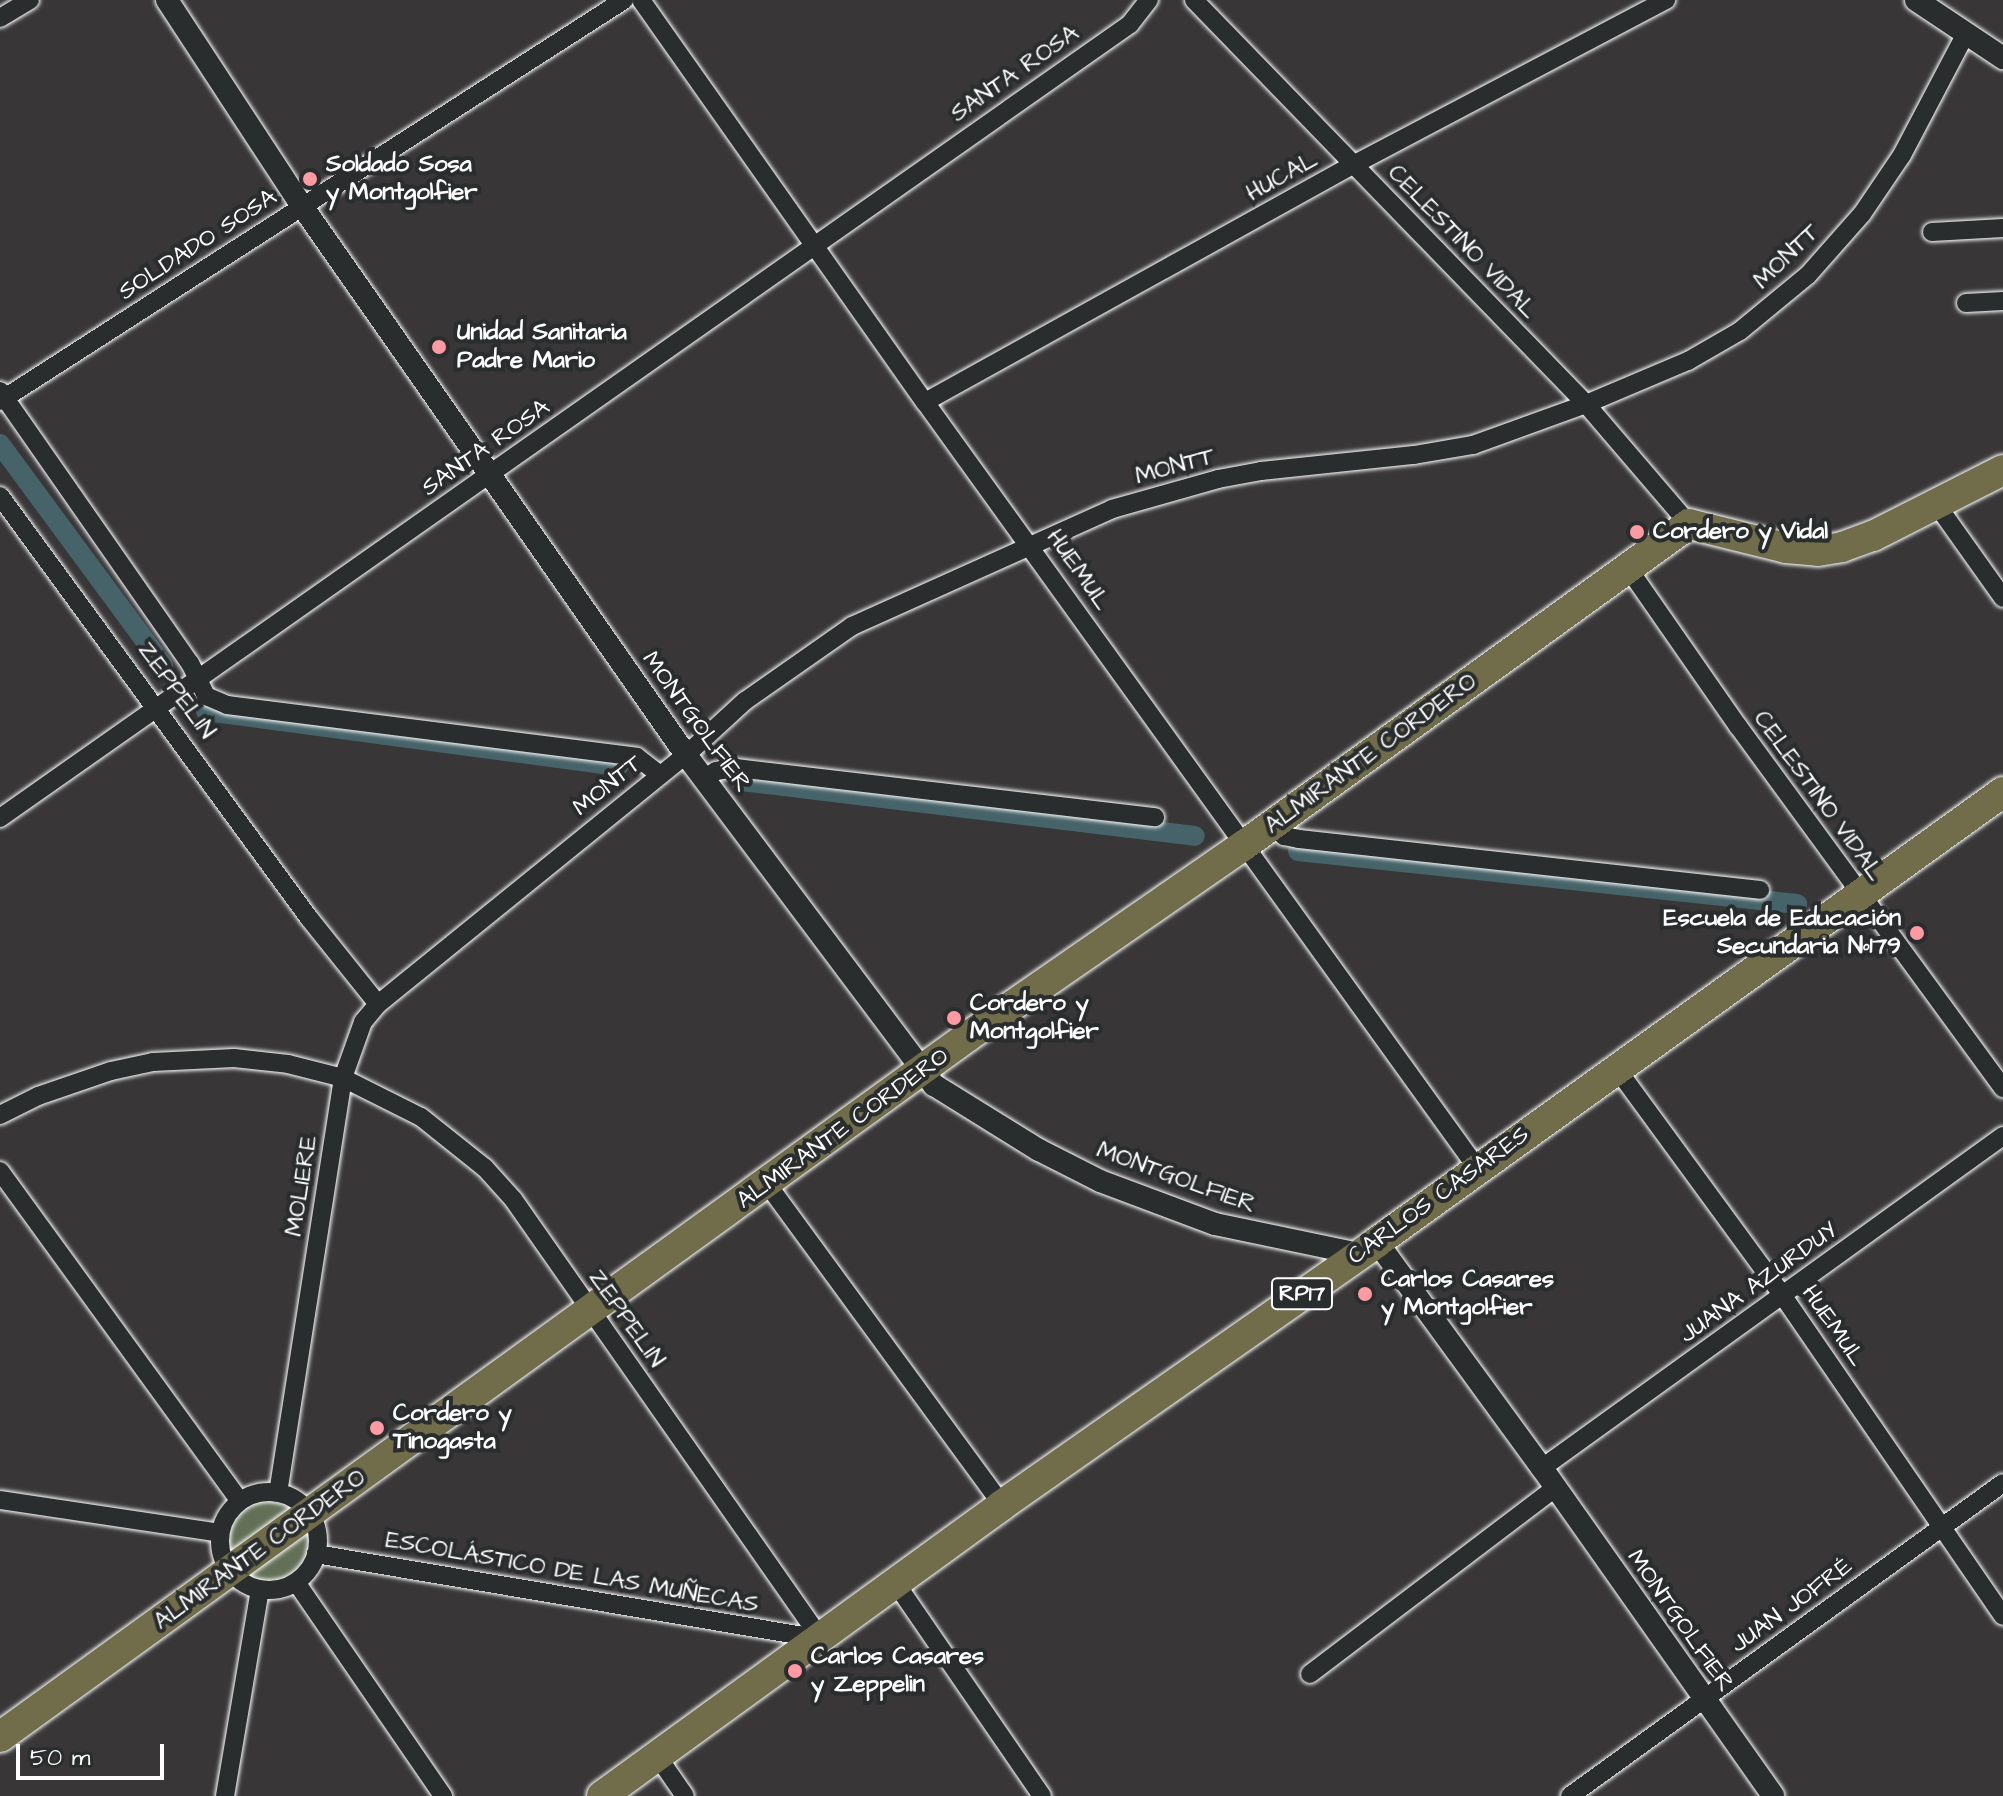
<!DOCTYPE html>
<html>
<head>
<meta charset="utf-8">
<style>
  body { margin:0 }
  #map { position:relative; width:2003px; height:1796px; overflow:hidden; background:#383636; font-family:"Architects Daughter",sans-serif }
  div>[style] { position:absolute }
  .green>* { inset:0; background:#637057 }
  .canal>* { height:20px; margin:-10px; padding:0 10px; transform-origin:10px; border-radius:10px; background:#466369 }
  .roads { filter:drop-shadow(0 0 2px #fff) drop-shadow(0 0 2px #fff) }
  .minor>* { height:18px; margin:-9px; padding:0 9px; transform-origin:9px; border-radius:9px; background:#2a2d2e }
  .minor>.ring { margin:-9px; padding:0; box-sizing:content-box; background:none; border:18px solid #2a2d2e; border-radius:50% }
  .tertiary>* { height:22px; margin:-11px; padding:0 11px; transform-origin:11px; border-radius:11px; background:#2a2d2e }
  .primary>* { height:30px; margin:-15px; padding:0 15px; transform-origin:15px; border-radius:15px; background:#716d4b }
  .dots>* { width:22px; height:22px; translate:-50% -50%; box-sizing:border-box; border:4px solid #2a2d2e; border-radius:50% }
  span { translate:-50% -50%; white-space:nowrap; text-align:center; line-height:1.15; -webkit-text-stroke:8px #2a2d2e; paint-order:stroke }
  .shield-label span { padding:2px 6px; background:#2a2d2e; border:2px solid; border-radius:6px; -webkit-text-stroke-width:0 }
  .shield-label { font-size:22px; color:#fff; font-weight:700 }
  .street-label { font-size:24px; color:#fff }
  .poi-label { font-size:24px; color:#fff; font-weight:700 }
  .left { translate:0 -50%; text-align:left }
  .right { translate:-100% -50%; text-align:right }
  .scale { position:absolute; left:16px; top:1744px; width:148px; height:36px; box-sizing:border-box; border:4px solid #fff; border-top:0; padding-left:10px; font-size:24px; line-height:28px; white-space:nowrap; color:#fff; -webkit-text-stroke:6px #2a2d2e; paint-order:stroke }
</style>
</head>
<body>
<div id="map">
  <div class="green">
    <i style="clip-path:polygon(264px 1500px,290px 1506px,300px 1515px,232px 1563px,227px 1550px,231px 1522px,251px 1504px)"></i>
    <i style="clip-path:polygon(306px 1523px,312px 1550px,307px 1563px,288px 1582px,261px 1585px,238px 1571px)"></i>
  </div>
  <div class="canal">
    <i style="left:0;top:444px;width:275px;rotate:53.6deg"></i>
    <i style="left:206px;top:711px;width:416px;rotate:7.6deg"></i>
    <i style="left:741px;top:781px;width:457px;rotate:6.9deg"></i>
    <i style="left:1298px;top:851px;width:502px;rotate:6.06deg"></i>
  </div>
  <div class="roads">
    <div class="minor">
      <i style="left:641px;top:0;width:492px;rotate:54.8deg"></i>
      <i style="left:925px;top:402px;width:944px;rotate:54.22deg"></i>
      <i style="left:1194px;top:0;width:563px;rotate:45.86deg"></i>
      <i style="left:1586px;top:404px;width:158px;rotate:49.4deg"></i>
      <i style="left:0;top:18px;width:35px;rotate:-31deg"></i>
      <i style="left:1932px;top:232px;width:71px;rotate:-3.2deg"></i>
      <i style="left:1966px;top:303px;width:37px;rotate:-3deg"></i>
      <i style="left:0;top:391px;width:332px;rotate:55.1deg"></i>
      <i style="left:190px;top:663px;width:37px;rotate:64deg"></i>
      <i style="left:206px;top:696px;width:23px;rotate:23deg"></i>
      <i style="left:227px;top:705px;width:413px;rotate:7.2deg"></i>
      <i style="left:637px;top:757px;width:29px;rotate:38deg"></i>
      <i style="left:0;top:401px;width:742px;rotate:-32.73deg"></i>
      <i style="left:925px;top:402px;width:489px;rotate:-29deg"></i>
      <i style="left:1353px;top:165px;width:354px;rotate:-27.8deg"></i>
      <i style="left:0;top:496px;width:523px;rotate:53.79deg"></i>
      <i style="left:309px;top:918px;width:110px;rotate:51.3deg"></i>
      <i style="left:378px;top:1004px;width:23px;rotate:130deg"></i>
      <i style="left:363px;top:1022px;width:59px;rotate:109.7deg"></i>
      <i style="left:343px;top:1078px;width:420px;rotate:98.9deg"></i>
      <i style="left:1937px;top:505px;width:114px;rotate:54.6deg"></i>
      <i style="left:1628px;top:568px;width:193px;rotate:55.2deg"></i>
      <i style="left:1738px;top:726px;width:449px;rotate:53.8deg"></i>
      <i style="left:704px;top:779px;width:14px;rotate:-34deg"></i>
      <i style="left:716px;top:771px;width:20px;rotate:-9deg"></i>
      <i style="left:736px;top:768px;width:422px;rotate:6.7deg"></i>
      <i style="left:0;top:818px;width:1381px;rotate:-35.09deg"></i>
      <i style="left:1130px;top:24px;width:31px;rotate:-52deg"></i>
      <i style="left:1273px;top:825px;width:16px;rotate:45deg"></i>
      <i style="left:1284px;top:836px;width:15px;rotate:11deg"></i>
      <i style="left:1299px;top:839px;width:464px;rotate:6.3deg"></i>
      <i style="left:378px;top:1004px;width:396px;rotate:-39deg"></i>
      <i style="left:686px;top:755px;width:80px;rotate:-42.5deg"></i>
      <i style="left:745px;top:701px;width:131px;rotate:-35deg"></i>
      <i style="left:852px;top:626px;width:285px;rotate:-24.2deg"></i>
      <i style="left:1112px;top:509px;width:110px;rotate:-15.8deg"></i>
      <i style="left:1218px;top:479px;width:44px;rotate:-10.5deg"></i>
      <i style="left:1261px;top:471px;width:154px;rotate:-6deg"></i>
      <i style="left:1414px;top:455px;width:60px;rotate:-9.6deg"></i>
      <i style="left:1473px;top:445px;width:120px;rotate:-19.9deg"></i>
      <i style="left:1586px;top:404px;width:111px;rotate:-22.9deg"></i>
      <i style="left:1688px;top:361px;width:60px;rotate:-30deg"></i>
      <i style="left:1740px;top:331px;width:88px;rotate:-39.5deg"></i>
      <i style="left:1808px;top:275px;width:81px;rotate:-48.5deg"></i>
      <i style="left:1862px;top:214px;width:71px;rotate:-55.9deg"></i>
      <i style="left:1902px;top:155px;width:138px;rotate:-62.3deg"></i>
      <i style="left:1617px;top:1069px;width:281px;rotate:53.8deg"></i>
      <i style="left:1783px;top:1296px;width:388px;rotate:55.5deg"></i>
      <i style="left:0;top:1115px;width:42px;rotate:-26.6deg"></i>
      <i style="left:38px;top:1096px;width:77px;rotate:-18.9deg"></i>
      <i style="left:111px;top:1071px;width:43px;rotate:-12.1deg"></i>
      <i style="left:153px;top:1062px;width:81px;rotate:-2.8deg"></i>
      <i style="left:234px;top:1058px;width:54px;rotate:6.3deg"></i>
      <i style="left:288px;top:1064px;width:57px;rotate:14.3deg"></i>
      <i style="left:343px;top:1078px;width:87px;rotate:26.6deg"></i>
      <i style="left:421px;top:1117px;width:82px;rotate:38.6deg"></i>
      <i style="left:485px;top:1168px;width:42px;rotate:47.9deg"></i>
      <i style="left:513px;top:1199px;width:537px;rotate:55.01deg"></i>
      <i style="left:0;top:1171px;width:408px;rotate:54deg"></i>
      <i style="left:768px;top:1185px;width:396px;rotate:53.8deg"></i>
      <i style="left:1542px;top:1468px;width:568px;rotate:-35.76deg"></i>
      <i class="ring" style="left:220px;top:1492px;width:80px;height:80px"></i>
      <i style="left:0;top:1500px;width:222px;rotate:8.5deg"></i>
      <i style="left:316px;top:1554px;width:512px;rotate:9.55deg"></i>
      <i style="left:296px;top:1582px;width:260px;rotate:55.5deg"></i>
      <i style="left:897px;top:1585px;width:256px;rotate:55.5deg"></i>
      <i style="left:1310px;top:1674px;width:308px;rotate:-37.2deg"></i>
      <i style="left:658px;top:1757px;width:47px;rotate:55.3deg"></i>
      <i style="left:225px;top:1796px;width:209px;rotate:-80.4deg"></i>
      <i style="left:1570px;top:1796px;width:534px;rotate:-35.86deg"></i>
    </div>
    <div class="tertiary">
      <i style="left:167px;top:0;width:246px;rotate:56.8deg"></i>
      <i style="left:302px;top:206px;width:670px;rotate:55.03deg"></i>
      <i style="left:686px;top:755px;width:413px;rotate:53.1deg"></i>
      <i style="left:934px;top:1085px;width:123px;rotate:31.8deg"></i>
      <i style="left:1039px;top:1150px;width:68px;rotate:26.9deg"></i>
      <i style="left:1100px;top:1181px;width:123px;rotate:20.5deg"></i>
      <i style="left:1215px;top:1224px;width:147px;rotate:11.8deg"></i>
      <i style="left:1916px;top:0;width:105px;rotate:33.7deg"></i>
      <i style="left:1377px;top:1242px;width:280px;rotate:53.9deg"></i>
      <i style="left:1542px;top:1468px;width:401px;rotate:54.8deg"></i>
    </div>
    <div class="primary">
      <i style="left:0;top:1737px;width:1194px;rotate:-35.9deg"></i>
      <i style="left:967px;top:1037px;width:336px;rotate:-34.7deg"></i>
      <i style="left:1243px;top:846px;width:550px;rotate:-35.83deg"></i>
      <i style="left:1689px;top:524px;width:100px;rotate:13.9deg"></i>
      <i style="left:1786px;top:548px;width:32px;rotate:5deg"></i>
      <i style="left:1818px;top:551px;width:24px;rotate:-9deg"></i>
      <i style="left:1842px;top:547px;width:33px;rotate:-20deg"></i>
      <i style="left:1873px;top:536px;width:146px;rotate:-26.9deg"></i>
      <i style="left:602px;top:1796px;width:495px;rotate:-36deg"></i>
      <i style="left:1002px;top:1505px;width:458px;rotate:-35deg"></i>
      <i style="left:1377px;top:1242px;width:771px;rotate:-35.71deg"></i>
    </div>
  </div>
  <div class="dots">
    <i style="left:310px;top:179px;background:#ff9aa2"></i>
    <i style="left:439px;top:347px;background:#ff9aa2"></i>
    <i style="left:1637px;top:532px;background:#ff9aa2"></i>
    <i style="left:1917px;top:933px;background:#ff9aa2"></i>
    <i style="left:954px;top:1018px;background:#ff9aa2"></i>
    <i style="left:1365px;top:1294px;background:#ff9aa2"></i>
    <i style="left:377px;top:1428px;background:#ff9aa2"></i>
    <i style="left:795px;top:1671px;background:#ff9aa2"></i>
  </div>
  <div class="shield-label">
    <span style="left:1302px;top:1294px">RP17</span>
  </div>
  <div class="street-label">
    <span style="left:1015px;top:74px;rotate:-35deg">SANTA ROSA</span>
    <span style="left:1282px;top:177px;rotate:-29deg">HUCAL</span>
    <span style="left:1462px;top:242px;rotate:46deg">CELESTINO VIDAL</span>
    <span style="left:198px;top:245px;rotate:-33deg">SOLDADO SOSA</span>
    <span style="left:1787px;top:257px;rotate:-44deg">MONTT</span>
    <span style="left:486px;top:448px;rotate:-35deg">SANTA ROSA</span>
    <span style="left:1175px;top:467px;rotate:-15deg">MONTT</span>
    <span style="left:1078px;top:570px;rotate:55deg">HUEMUL</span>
    <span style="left:176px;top:691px;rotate:54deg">ZEPPELIN</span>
    <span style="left:696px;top:722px;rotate:54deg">MONTGOLFIER</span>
    <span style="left:1371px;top:754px;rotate:-36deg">ALMIRANTE CORDERO</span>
    <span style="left:608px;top:786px;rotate:-39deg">MONTT</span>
    <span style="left:1818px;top:796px;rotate:54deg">CELESTINO VIDAL</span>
    <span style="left:843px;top:1129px;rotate:-36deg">ALMIRANTE CORDERO</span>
    <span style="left:1176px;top:1178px;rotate:20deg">MONTGOLFIER</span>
    <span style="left:302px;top:1186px;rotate:-81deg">MOLIERE</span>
    <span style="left:1439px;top:1196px;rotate:-36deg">CARLOS CASARES</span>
    <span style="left:1759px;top:1283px;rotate:-36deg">JUANA AZURDUY</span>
    <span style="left:626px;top:1319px;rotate:55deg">ZEPPELIN</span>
    <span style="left:1833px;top:1326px;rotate:55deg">HUEMUL</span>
    <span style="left:260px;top:1550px;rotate:-36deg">ALMIRANTE CORDERO</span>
    <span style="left:572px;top:1573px;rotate:10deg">ESCOLÁSTICO DE LAS MUÑECAS</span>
    <span style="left:1792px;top:1606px;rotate:-36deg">JUAN JOFRÉ</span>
    <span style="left:1680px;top:1621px;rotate:55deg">MONTGOLFIER</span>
  </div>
  <div class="poi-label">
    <span class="left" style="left:326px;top:179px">Soldado Sosa<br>y Montgolfier</span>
    <span class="left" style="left:457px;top:347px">Unidad Sanitaria<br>Padre Mario</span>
    <span class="left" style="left:1653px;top:532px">Cordero y Vidal</span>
    <span class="right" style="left:1901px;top:933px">Escuela de Educación<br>Secundaria Nº179</span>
    <span class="left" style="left:970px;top:1018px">Cordero y<br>Montgolfier</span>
    <span class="left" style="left:1381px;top:1294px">Carlos Casares<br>y Montgolfier</span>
    <span class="left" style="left:393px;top:1428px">Cordero y<br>Tinogasta</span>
    <span class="left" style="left:811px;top:1671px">Carlos Casares<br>y Zeppelin</span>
  </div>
  <div class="scale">50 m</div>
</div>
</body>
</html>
